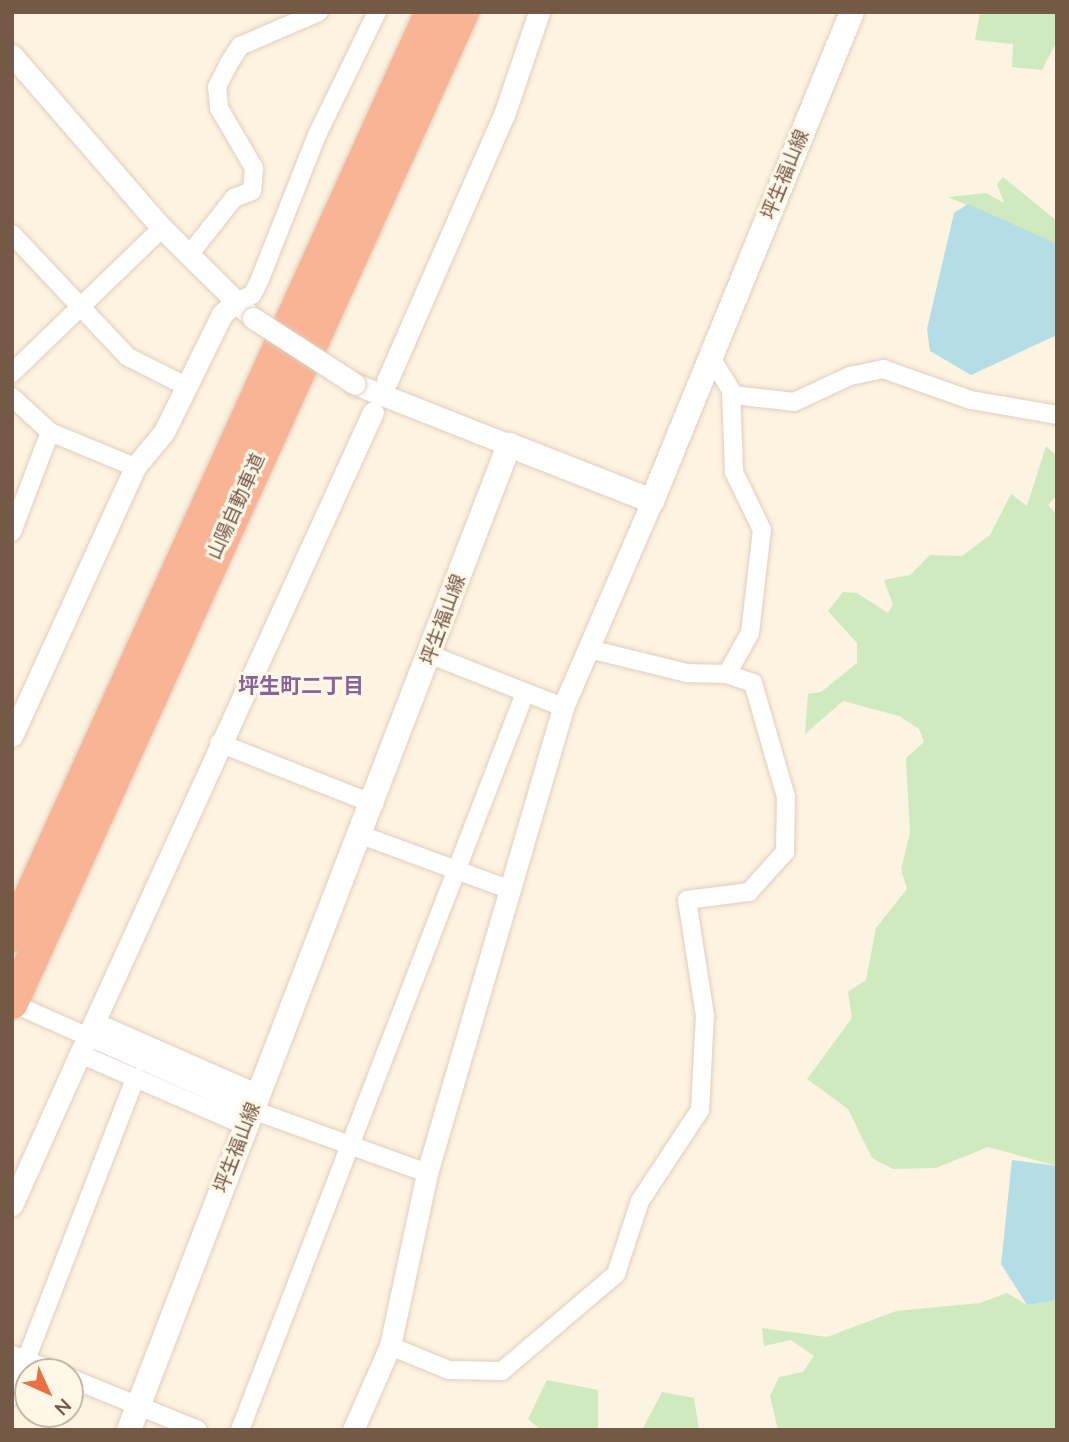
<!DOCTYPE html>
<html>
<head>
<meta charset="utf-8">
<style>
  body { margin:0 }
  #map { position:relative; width:1069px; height:1442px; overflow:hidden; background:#fdf3e1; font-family:"Nunito Sans","Noto Sans JP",sans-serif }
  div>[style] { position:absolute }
  .green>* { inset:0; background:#cfeabf }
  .water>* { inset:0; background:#b5dde6 }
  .roads { filter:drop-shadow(0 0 2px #e1cfbd) drop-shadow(0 0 2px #e1cfbd) }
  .minor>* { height:18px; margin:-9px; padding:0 9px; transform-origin:9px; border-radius:9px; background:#fff }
  .tertiary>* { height:21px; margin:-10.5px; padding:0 10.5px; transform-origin:10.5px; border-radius:10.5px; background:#fff }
  .secondary>* { height:24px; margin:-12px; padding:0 12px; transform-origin:12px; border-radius:12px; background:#fff }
  .motorway>* { height:32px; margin:-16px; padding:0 16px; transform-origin:16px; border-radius:16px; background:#f9b496 }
  .bridges { filter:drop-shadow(0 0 2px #e1cfbd) drop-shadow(0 0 2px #e1cfbd) }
  .tertiary-bridge>* { height:21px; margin:-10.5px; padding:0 10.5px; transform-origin:10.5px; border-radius:10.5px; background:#fff }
  span { translate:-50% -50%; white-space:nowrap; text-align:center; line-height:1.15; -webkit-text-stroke:6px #fff7e8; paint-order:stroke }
  .street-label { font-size:19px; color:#745947 }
  .neighbourhood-label { font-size:21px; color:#886398; font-weight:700 }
  .frame { position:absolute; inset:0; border:14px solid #745947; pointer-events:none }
  .north { position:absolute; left:14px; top:1358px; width:70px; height:70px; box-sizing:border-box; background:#fff7e8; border:2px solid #c7b8a8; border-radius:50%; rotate:135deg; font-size:19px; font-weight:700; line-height:28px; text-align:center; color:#745947 }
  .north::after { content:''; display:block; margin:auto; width:24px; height:32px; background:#ea6f43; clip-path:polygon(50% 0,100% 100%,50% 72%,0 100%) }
</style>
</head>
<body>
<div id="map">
  <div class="green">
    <i style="clip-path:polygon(980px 12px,1057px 12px,1057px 41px,1042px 70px,1012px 67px,1013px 44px,975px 40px)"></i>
    <i style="clip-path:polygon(1003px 177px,1057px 221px,1057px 244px,948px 197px,986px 193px,1004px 203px,997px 184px)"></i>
    <i style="clip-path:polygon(1046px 446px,1057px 456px,1057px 495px,1048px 505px,1057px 515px,1057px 1166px,988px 1147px,936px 1168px,893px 1169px,872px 1158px,848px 1109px,807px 1079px,852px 1018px,848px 992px,866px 980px,876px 928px,907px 889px,901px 869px,910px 833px,906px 758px,924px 742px,919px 729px,899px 716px,843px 701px,805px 734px,808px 694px,821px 692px,857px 663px,857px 643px,828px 611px,843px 592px,857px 593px,888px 613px,893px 605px,884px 580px,910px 575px,930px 555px,962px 556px,990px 535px,1011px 494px,1027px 506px)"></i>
    <i style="clip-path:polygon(1007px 1293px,1027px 1305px,1057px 1300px,1057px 1430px,778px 1430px,770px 1396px,779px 1377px,803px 1372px,814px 1356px,791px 1340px,764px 1346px,762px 1328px,827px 1337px,896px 1311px,980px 1303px)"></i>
    <i style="clip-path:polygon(547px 1380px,598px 1390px,598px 1430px,541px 1430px,528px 1419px)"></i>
    <i style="clip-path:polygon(662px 1392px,694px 1398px,699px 1430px,642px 1430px)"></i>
  </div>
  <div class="water">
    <i style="clip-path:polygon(968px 204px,1057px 244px,1057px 335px,971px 375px,930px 351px,927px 329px,954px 213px)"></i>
    <i style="clip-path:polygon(1012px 1160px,1057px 1166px,1057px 1300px,1027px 1305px,1001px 1264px)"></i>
  </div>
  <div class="roads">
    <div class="minor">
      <i style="left:12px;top:234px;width:169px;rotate:46.7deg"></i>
      <i style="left:128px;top:357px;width:65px;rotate:26.6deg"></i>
      <i style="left:189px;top:255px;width:73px;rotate:-51.7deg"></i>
      <i style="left:234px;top:198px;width:19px;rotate:-21deg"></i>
      <i style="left:252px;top:191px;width:23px;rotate:-85deg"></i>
      <i style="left:254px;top:168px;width:69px;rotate:-120.3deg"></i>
      <i style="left:219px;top:108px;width:21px;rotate:-95deg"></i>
      <i style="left:217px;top:87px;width:30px;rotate:-63deg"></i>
      <i style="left:231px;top:60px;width:17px;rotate:-57deg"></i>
      <i style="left:240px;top:46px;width:86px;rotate:-23.3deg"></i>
      <i style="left:237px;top:301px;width:16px;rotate:-22deg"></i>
      <i style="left:252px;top:295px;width:18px;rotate:-63deg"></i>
      <i style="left:260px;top:279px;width:155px;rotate:-68.4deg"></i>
      <i style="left:317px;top:135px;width:137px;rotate:-64deg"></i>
      <i style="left:12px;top:373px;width:209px;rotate:-44deg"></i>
      <i style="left:731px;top:390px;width:5px;rotate:68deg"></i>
      <i style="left:733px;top:395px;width:61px;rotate:6.5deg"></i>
      <i style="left:794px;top:402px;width:62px;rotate:-24.9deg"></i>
      <i style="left:850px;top:376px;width:34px;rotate:-12deg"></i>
      <i style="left:883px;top:369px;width:93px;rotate:19.4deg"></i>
      <i style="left:971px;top:400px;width:87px;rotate:9.9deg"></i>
      <i style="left:12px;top:397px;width:52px;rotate:42.6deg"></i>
      <i style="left:50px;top:432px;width:92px;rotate:22.4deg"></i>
      <i style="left:12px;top:532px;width:107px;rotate:-69.2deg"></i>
      <i style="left:589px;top:649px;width:101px;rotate:13.8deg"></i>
      <i style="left:687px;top:673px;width:40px;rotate:1.4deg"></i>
      <i style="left:431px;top:655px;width:142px;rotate:21.5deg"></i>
      <i style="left:219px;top:743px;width:167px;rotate:21.5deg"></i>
      <i style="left:361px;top:835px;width:157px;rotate:20.2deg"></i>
      <i style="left:12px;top:1003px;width:264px;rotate:23.9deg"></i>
      <i style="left:253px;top:1110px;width:185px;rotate:19.9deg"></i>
      <i style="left:95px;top:1022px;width:179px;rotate:23.7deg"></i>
      <i style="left:80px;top:1054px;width:181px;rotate:23.4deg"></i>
      <i style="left:390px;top:1346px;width:64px;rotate:22.1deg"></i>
      <i style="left:449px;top:1370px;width:53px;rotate:1.1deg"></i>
      <i style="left:502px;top:1371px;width:150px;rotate:-40.4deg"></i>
      <i style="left:616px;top:1274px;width:77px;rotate:-71.8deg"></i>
      <i style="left:640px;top:1201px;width:109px;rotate:-56.6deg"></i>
      <i style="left:700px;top:1110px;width:94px;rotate:-87deg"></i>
      <i style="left:705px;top:1016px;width:117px;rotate:-98.8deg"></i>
      <i style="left:687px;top:900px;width:63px;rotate:-7.4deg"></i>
      <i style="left:749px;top:892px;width:54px;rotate:-48deg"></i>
      <i style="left:785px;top:852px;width:55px;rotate:-89deg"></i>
      <i style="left:786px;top:797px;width:119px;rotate:-106.1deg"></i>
      <i style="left:753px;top:683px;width:28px;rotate:-161deg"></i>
      <i style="left:727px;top:674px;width:47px;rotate:-60.7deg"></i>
      <i style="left:750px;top:633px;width:104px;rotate:-83.4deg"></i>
      <i style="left:762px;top:530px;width:64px;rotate:-115.8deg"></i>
      <i style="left:734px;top:472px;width:82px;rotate:-92.1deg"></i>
      <i style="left:731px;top:390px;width:38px;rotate:-122deg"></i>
      <i style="left:12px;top:1355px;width:47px;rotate:21.1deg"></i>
      <i style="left:70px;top:1378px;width:138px;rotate:22.1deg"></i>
      <i style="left:12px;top:1396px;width:342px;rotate:-68.8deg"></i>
      <i style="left:240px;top:1430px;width:790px;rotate:-68.86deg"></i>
    </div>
    <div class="tertiary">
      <i style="left:12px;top:55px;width:229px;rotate:49.1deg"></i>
      <i style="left:162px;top:228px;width:120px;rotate:44.7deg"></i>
      <i style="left:387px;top:381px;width:291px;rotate:-66.3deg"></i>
      <i style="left:504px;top:115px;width:109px;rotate:-71.2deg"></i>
      <i style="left:355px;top:384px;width:166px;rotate:21.6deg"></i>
      <i style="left:12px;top:736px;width:296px;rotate:-65.4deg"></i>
      <i style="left:135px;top:467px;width:45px;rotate:-50.4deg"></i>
      <i style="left:164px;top:432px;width:131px;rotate:-63.8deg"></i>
      <i style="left:222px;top:314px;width:20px;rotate:-41deg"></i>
      <i style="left:91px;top:1029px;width:678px;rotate:-65.44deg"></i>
      <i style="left:12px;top:1205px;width:173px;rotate:-65.8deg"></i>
      <i style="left:353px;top:1430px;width:92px;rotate:-66.2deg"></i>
      <i style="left:390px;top:1346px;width:177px;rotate:-77.9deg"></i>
      <i style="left:427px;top:1173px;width:485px;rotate:-73.7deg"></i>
      <i style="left:563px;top:707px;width:224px;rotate:-66.6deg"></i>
    </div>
    <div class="secondary">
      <i style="left:129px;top:1430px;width:1056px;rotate:-68.9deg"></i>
      <i style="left:509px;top:445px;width:154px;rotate:21.4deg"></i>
      <i style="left:652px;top:501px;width:528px;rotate:-67.76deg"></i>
    </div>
    <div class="motorway">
      <i style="left:12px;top:936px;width:1015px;rotate:-65.61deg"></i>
      <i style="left:12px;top:1003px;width:1089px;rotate:-65.53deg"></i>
    </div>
  </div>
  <div class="bridges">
    <div class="tertiary-bridge">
      <i style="left:253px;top:318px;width:121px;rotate:32.9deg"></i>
    </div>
  </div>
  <div class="street-label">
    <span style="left:786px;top:175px;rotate:-68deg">坪生福山線</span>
    <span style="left:237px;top:507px;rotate:-66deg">山陽自動車道</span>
    <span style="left:444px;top:620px;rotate:-70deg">坪生福山線</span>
    <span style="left:238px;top:1148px;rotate:-69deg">坪生福山線</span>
  </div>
  <div class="neighbourhood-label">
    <span style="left:301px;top:686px">坪生町二丁目</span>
  </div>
  <div class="frame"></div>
  <div class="north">N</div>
</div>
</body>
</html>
